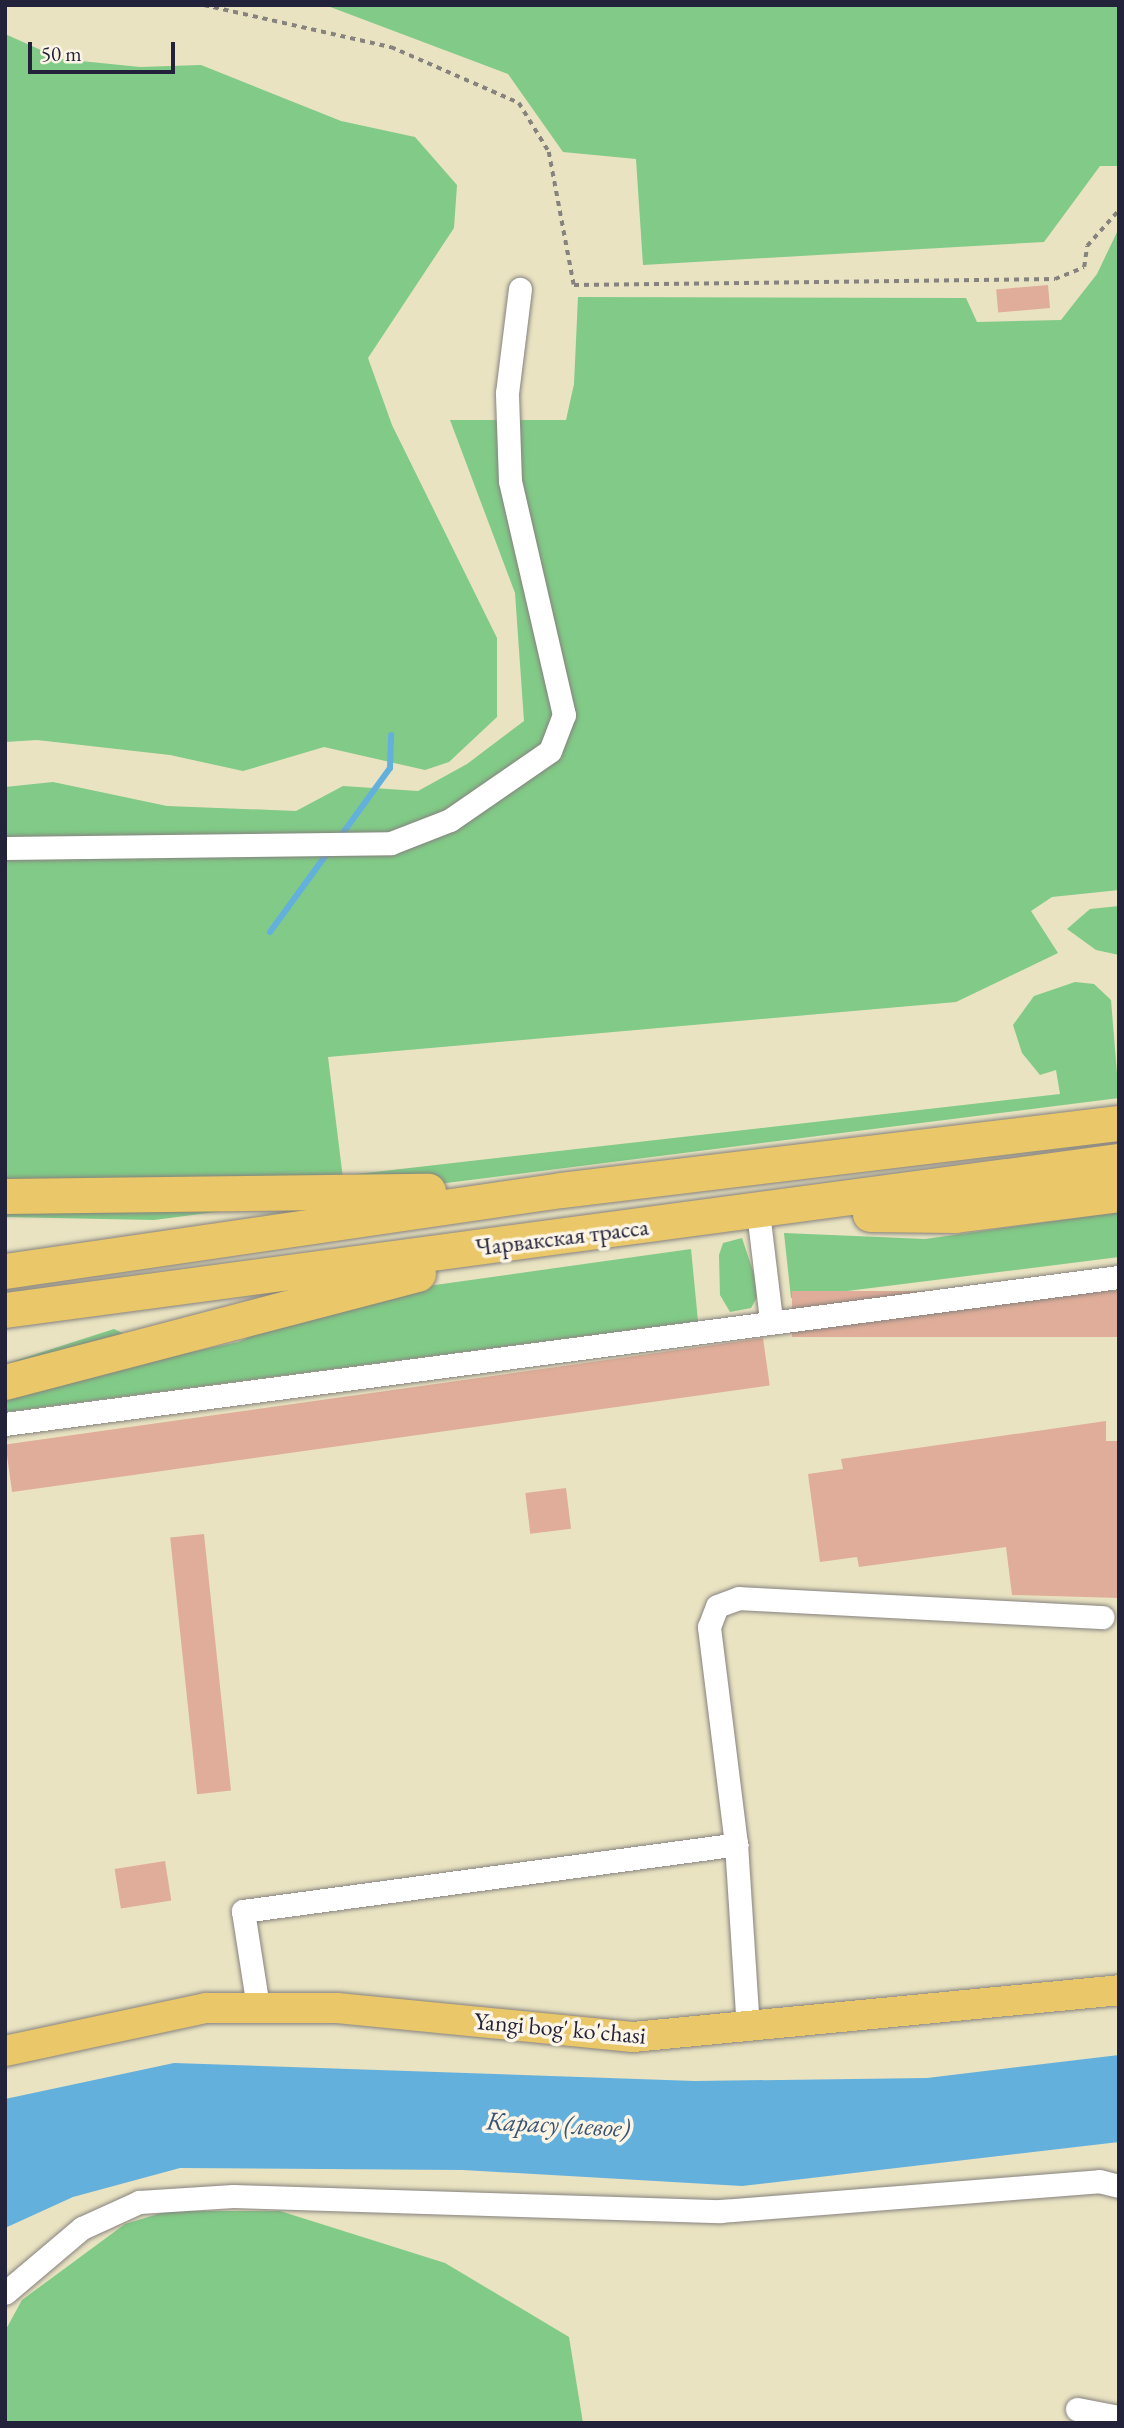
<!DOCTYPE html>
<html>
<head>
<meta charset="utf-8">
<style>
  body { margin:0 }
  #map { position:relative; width:1124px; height:2428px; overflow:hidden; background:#e9e3c2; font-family:"EB Garamond",serif }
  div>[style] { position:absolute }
  .green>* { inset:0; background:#81ca87 }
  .water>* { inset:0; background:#64b0dd }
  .stream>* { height:6px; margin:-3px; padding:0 3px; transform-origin:3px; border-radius:3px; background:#64b0dd }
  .building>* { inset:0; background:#dfad99; transform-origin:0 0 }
  .path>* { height:3.5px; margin-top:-1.75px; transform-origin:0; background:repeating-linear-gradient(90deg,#86827e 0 5px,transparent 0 10px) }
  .roads { filter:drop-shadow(0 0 2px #86827e) drop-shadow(0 0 2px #86827e) }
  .minor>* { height:23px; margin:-11.5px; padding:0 11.5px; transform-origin:11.5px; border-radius:11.5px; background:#fff }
  .major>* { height:30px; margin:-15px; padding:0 15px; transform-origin:15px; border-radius:15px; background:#eac769 }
  .highway>* { height:35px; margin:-17.5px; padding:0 17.5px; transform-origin:17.5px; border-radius:17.5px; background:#eac769 }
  span { translate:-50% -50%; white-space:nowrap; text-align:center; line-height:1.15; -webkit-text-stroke:7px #fcf5e5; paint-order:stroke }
  .street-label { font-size:24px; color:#22223b }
  .water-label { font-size:26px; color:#395474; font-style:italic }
  .frame { position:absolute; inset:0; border:7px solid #22223b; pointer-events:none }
  .scale { position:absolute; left:28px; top:42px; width:147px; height:32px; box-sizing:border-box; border:4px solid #22223b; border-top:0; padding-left:9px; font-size:21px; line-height:24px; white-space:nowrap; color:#22223b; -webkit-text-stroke:5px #fcf5e5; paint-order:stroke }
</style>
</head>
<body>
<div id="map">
  <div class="green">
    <i style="clip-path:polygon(325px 5px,1119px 5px,1119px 166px,1100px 166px,1044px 242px,643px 265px,636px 159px,563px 152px,508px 74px)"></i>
    <i style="clip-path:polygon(5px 34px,61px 59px,140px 67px,201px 65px,341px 121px,415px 137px,457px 185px,454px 228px,368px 358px,392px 425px,497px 638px,497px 717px,449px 762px,425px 770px,324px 747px,243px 771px,170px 755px,37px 740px,5px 742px)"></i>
    <i style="clip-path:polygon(1119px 228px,1119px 890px,1052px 897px,1031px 911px,1058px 953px,956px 1002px,328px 1057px,345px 1195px,154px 1220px,5px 1217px,5px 787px,53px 782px,167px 806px,296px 811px,343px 786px,418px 791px,467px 764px,524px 721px,515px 593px,450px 420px,566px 420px,574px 384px,578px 297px,966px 298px,977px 322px,1061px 320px,1097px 274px)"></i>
    <i style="clip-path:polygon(1119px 906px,1119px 955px,1096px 950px,1067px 929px,1090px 909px)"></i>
    <i style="clip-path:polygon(1075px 982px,1094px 984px,1111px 1000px,1119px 1098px,351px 1195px,348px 1175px,1060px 1094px,1056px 1070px,1040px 1075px,1022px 1053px,1013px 1025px,1034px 996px)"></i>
    <i style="clip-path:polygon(1119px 1212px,1119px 1257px,791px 1298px,784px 1233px,925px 1239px)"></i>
    <i style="clip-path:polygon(742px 1238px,760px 1292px,751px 1308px,730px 1312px,720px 1295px,719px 1255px,723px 1243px)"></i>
    <i style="clip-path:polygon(691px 1249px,698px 1321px,5px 1412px,5px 1364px,114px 1329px,167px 1354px,186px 1353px,238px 1342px,335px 1299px)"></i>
    <i style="clip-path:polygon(168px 2211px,280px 2211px,445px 2263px,569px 2337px,583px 2423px,5px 2423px,5px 2331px,22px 2300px,125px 2224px)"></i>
  </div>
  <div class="water">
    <i style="clip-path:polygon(1119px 2055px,1119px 2142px,742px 2186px,463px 2170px,180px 2168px,73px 2197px,5px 2228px,5px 2099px,174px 2063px,695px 2081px,927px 2078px)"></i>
  </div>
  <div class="stream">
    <i style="left:340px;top:837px;width:85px;rotate:-54.1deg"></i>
    <i style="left:390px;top:768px;width:33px;rotate:-88deg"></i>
    <i style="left:270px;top:932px;width:104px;rotate:-54deg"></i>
  </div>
  <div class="building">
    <i style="left:1048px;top:285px;width:23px;height:52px;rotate:85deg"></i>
    <i style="left:1119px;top:1291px;width:46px;height:327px;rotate:90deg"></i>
    <i style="left:763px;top:1338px;width:48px;height:765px;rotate:82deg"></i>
    <i style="clip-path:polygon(1106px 1421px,1106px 1441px,1119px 1441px,1119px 1598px,1012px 1595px,1006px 1547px,859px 1567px,857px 1557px,820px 1562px,808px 1474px,843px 1469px,841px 1459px)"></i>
    <i style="left:566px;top:1488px;width:41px;height:41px;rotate:83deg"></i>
    <i style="left:204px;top:1534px;width:258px;height:34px;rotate:84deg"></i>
    <i style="left:165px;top:1861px;width:40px;height:51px;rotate:81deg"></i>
  </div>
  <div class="path">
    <i style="left:204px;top:5px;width:192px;rotate:12.7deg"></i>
    <i style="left:391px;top:47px;width:140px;rotate:23.6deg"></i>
    <i style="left:519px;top:103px;width:57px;rotate:58.5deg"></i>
    <i style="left:549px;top:152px;width:135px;rotate:79.4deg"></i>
    <i style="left:574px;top:285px;width:481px;rotate:-0.7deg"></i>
    <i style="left:1055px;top:279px;width:31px;rotate:-22deg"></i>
    <i style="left:1084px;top:267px;width:21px;rotate:-82deg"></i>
    <i style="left:1087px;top:246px;width:48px;rotate:-48.4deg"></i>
  </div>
  <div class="roads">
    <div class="minor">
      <i style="left:5px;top:848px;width:386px;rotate:-0.7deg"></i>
      <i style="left:391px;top:843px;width:63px;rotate:-21.3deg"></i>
      <i style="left:450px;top:820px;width:121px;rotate:-34.6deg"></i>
      <i style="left:550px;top:751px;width:39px;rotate:-69deg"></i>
      <i style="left:564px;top:715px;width:240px;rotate:-103deg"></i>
      <i style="left:510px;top:481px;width:88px;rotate:-92deg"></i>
      <i style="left:507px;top:393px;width:105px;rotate:-82.9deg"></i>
      <i style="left:758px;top:1212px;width:109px;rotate:83.1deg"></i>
      <i style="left:5px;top:1424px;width:1124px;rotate:-7.52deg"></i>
      <i style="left:258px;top:2007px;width:97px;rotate:-98.9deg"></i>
      <i style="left:243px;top:1911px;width:498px;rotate:-7.7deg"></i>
      <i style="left:748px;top:2029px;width:185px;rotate:-93.7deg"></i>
      <i style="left:736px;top:1844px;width:219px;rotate:-97.1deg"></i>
      <i style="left:709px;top:1627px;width:22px;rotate:-69deg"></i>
      <i style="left:717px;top:1606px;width:23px;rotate:-20deg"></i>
      <i style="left:739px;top:1598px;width:364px;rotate:3deg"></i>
      <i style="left:5px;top:2293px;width:101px;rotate:-40.2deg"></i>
      <i style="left:82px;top:2228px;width:63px;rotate:-24.5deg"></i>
      <i style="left:139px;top:2202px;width:94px;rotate:-3.7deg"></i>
      <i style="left:233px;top:2196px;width:487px;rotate:1.8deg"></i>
      <i style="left:720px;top:2211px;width:380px;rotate:-4.5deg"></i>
      <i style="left:1099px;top:2181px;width:21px;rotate:14deg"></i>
      <i style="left:1077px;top:2409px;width:43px;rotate:10.8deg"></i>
    </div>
    <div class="major">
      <i style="left:5px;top:2051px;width:206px;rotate:-12.1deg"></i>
      <i style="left:206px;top:2008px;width:131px"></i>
      <i style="left:337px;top:2008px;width:297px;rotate:5.6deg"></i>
      <i style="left:633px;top:2037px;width:488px;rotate:-5.5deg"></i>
    </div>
    <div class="highway">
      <i style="left:5px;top:1196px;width:423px;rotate:-0.7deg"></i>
      <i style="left:870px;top:1214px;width:85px;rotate:0.7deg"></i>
      <i style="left:955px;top:1215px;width:165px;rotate:-7.3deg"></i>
      <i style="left:5px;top:1271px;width:562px;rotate:-8.29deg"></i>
      <i style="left:561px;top:1190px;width:562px;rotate:-6.85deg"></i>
      <i style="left:5px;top:1310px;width:1124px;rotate:-7.62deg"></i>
      <i style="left:5px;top:1382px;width:427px;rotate:-14.7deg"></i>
    </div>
  </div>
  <div class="street-label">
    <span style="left:562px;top:1237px;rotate:-7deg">Чарвакская трасса</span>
    <span style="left:560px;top:2028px;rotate:5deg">Yangi bog' ko'chasi</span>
  </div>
  <div class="water-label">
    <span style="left:558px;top:2125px;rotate:3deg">Карасу (левое)</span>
  </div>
  <div class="frame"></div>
  <div class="scale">50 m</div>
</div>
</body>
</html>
